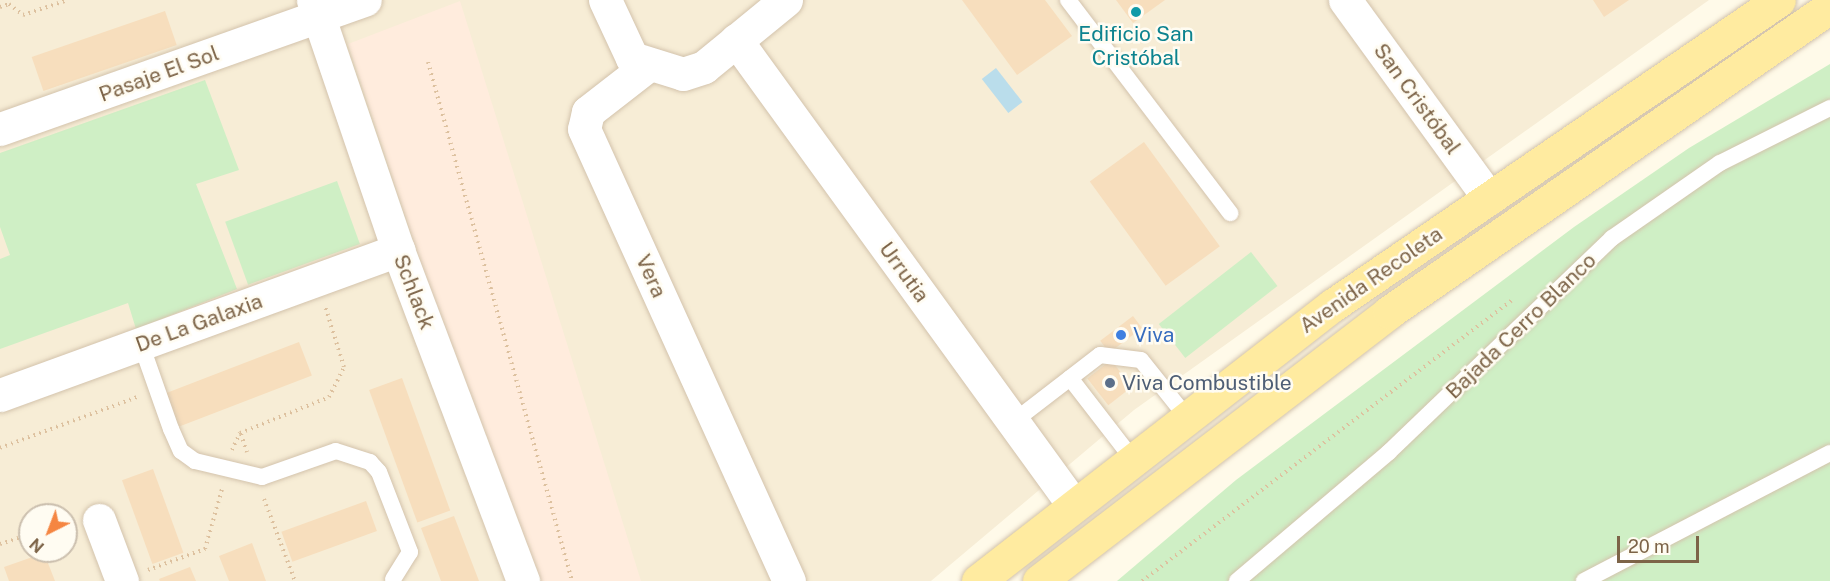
<!DOCTYPE html>
<html>
<head>
<meta charset="utf-8">
<style>
  body { margin:0 }
  #map { position:relative; width:1830px; height:581px; overflow:hidden; background:#fffae9; font-family:"Public Sans",sans-serif }
  div>[style] { position:absolute }
  .residential>* { inset:0; background:#f7edd6 }
  .commercial>* { inset:0; background:#ffecdd }
  .green>* { inset:0; background:#cfefc5; transform-origin:0 0 }
  .water>* { inset:0; background:#baddeb; transform-origin:0 0 }
  .building>* { inset:0; background:#f7debd; transform-origin:0 0 }
  .path>* { height:4px; margin-top:-2px; transform-origin:0; background:repeating-linear-gradient(90deg,#ddc19f 0 1.5px,transparent 0 6px) }
  .roads { filter:drop-shadow(0 0 2px #d3c3ac) drop-shadow(0 0 2px #d3c3ac) }
  .lane>* { height:16px; margin:-8px; padding:0 8px; transform-origin:8px; border-radius:8px; background:#fff }
  .street>* { height:33px; margin:-16.5px; padding:0 16.5px; transform-origin:16.5px; border-radius:16.5px; background:#fff }
  .primary>* { height:33px; margin:-16.5px; padding:0 16.5px; transform-origin:16.5px; border-radius:16.5px; background:#ffeba0 }
  .dots>* { width:16px; height:16px; translate:-50% -50%; box-sizing:border-box; border:3px solid #fffcf2; border-radius:50% }
  span { translate:-50% -50%; white-space:nowrap; text-align:center; line-height:1.15; -webkit-text-stroke:5px #fffcf2; paint-order:stroke }
  .culture-label { font-size:21px; color:#0d838f }
  .street-label { font-size:21px; color:#7d6448 }
  .shop-label { font-size:21px; color:#366cbe }
  .left { translate:0 -50%; text-align:left }
  .service-label { font-size:21px; color:#4e5e75 }
  .north { position:absolute; left:18px; top:503px; width:60px; height:60px; box-sizing:border-box; background:#fffcf2; border:2px solid #cbbfae; border-radius:50%; rotate:222deg; font-size:16px; font-weight:700; line-height:24px; text-align:center; color:#7d6448 }
  .north::after { content:''; display:block; margin:auto; width:21px; height:27px; background:#f58642; clip-path:polygon(50% 0,100% 100%,50% 72%,0 100%) }
  .scale { position:absolute; left:1617px; top:536px; width:82px; height:27px; box-sizing:border-box; border:3px solid #7d6448; border-top:0; padding-left:8px; font-size:18px; line-height:21px; white-space:nowrap; color:#7d6448; -webkit-text-stroke:4px #fffcf2; paint-order:stroke }
</style>
</head>
<body>
<div id="map">
  <div class="residential">
    <i style="clip-path:polygon(evenodd,0 0,299px 0,512px 581px,0 581px,0 0,30px 515px,66px 515px,66px 551px,30px 551px,30px 515px)"></i>
    <i style="clip-path:polygon(325px 0,1709px 0,1134px 410px,931px 581px,531px 581px)"></i>
  </div>
  <div class="commercial">
    <i style="clip-path:polygon(460px 1px,641px 581px,527px 581px,348px 44px)"></i>
  </div>
  <div class="green">
    <i style="clip-path:polygon(1830px 64px,1830px 581px,1117px 581px,1236px 480px,1574px 227px,1689px 148px)"></i>
    <i style="clip-path:polygon(205px 80px,239px 170px,196px 184px,237px 289px,136px 329px,128px 303px,0 349px,0 259px,10px 255px,0 227px,0 153px)"></i>
    <i style="left:337px;top:181px;width:67px;height:119px;rotate:70deg"></i>
    <i style="left:1251px;top:252px;width:43px;height:117px;rotate:52deg"></i>
  </div>
  <div class="water">
    <i style="left:996px;top:68px;width:43px;height:18px;rotate:52deg"></i>
  </div>
  <div class="building">
    <i style="clip-path:polygon(962px 0,1045px 0,1072px 36px,1017px 75px)"></i>
    <i style="clip-path:polygon(1116px 0,1165px 0,1133px 23px)"></i>
    <i style="clip-path:polygon(1593px 0,1629px 0,1604px 17px)"></i>
    <i style="left:165px;top:11px;width:36px;height:141px;rotate:71deg"></i>
    <i style="left:1144px;top:142px;width:129px;height:67px;rotate:54deg"></i>
    <i style="left:1133px;top:316px;width:15px;height:41px;rotate:53deg"></i>
    <i style="left:299px;top:342px;width:36px;height:142px;rotate:69deg"></i>
    <i style="left:1111px;top:360px;width:34px;height:30px;rotate:52deg"></i>
    <i style="left:402px;top:378px;width:141px;height:35px;rotate:70deg"></i>
    <i style="left:153px;top:469px;width:89px;height:33px;rotate:70deg"></i>
    <i style="left:366px;top:501px;width:32px;height:90px;rotate:70deg"></i>
    <i style="clip-path:polygon(454px 516px,479px 581px,441px 581px,421px 528px)"></i>
    <i style="clip-path:polygon(252px 543px,266px 581px,229px 581px,219px 556px)"></i>
    <i style="clip-path:polygon(44px 553px,55px 581px,9px 581px,4px 567px)"></i>
    <i style="clip-path:polygon(190px 567px,196px 581px,160px 581px,159px 579px)"></i>
  </div>
  <div class="path">
    <i style="left:0;top:7px;width:9px;rotate:-18deg"></i>
    <i style="left:9px;top:4px;width:18px;rotate:38deg"></i>
    <i style="left:23px;top:15px;width:47px;rotate:-18.4deg"></i>
    <i style="left:428px;top:62px;width:539px;rotate:74.49deg"></i>
    <i style="left:241px;top:434px;width:19px;rotate:72deg"></i>
    <i style="left:0;top:448px;width:146px;rotate:-20.4deg"></i>
    <i style="left:232px;top:450px;width:19px;rotate:-65deg"></i>
    <i style="left:240px;top:433px;width:96px;rotate:-22deg"></i>
    <i style="left:329px;top:397px;width:34px;rotate:-63deg"></i>
    <i style="left:344px;top:367px;width:64px;rotate:-107.3deg"></i>
    <i style="left:264px;top:499px;width:88px;rotate:69.3deg"></i>
    <i style="left:0;top:544px;width:32px;rotate:-18deg"></i>
    <i style="left:148px;top:570px;width:61px;rotate:-20.2deg"></i>
    <i style="left:205px;top:549px;width:62px;rotate:-74.2deg"></i>
    <i style="left:1142px;top:581px;width:467px;rotate:-37.2deg"></i>
  </div>
  <div class="roads">
    <div class="lane">
      <i style="left:1068px;top:0;width:268px;rotate:52.7deg"></i>
      <i style="left:141px;top:344px;width:90px;rotate:70.6deg"></i>
      <i style="left:171px;top:429px;width:24px;rotate:66deg"></i>
      <i style="left:181px;top:451px;width:17px;rotate:36deg"></i>
      <i style="left:195px;top:461px;width:69px;rotate:13.4deg"></i>
      <i style="left:262px;top:477px;width:78px;rotate:-19.4deg"></i>
      <i style="left:336px;top:451px;width:36px;rotate:18deg"></i>
      <i style="left:370px;top:462px;width:13px;rotate:48deg"></i>
      <i style="left:379px;top:472px;width:86px;rotate:68.8deg"></i>
      <i style="left:410px;top:552px;width:32px;rotate:122deg"></i>
      <i style="left:1070px;top:378px;width:100px;rotate:52.3deg"></i>
      <i style="left:1013px;top:422px;width:110px;rotate:-37.6deg"></i>
      <i style="left:1100px;top:355px;width:41px;rotate:7deg"></i>
      <i style="left:1141px;top:360px;width:70px;rotate:51.3deg"></i>
      <i style="left:1237px;top:581px;width:199px;rotate:-40.3deg"></i>
      <i style="left:1389px;top:452px;width:309px;rotate:-43.8deg"></i>
      <i style="left:1612px;top:238px;width:131px;rotate:-34.8deg"></i>
      <i style="left:1720px;top:163px;width:123px;rotate:-26.6deg"></i>
      <i style="left:1584px;top:581px;width:277px;rotate:-27.5deg"></i>
    </div>
    <div class="street">
      <i style="left:313px;top:0;width:264px;rotate:71.2deg"></i>
      <i style="left:398px;top:250px;width:354px;rotate:69.3deg"></i>
      <i style="left:605px;top:0;width:64px;rotate:65deg"></i>
      <i style="left:632px;top:58px;width:53px;rotate:17.4deg"></i>
      <i style="left:683px;top:74px;width:22px;rotate:-18deg"></i>
      <i style="left:704px;top:67px;width:106px;rotate:-39.3deg"></i>
      <i style="left:1345px;top:0;width:245px;rotate:54deg"></i>
      <i style="left:736px;top:40px;width:572px;rotate:54.03deg"></i>
      <i style="left:647px;top:66px;width:75px;rotate:142.1deg"></i>
      <i style="left:588px;top:112px;width:17px;rotate:103deg"></i>
      <i style="left:584px;top:129px;width:496px;rotate:65.6deg"></i>
      <i style="left:0;top:129px;width:387px;rotate:-19.5deg"></i>
      <i style="left:0;top:395px;width:424px;rotate:-20deg"></i>
      <i style="left:99px;top:520px;width:65px;rotate:69.3deg"></i>
    </div>
    <div class="primary">
      <i style="left:978px;top:581px;width:450px;rotate:-37.9deg"></i>
      <i style="left:1333px;top:305px;width:540px;rotate:-34.37deg"></i>
      <i style="left:1039px;top:581px;width:441px;rotate:-37.5deg"></i>
      <i style="left:1389px;top:312px;width:536px;rotate:-34.67deg"></i>
    </div>
  </div>
  <div class="dots">
    <i style="left:1136px;top:12px;background:#0f9aa8"></i>
    <i style="left:1121px;top:335px;background:#3f7fe0"></i>
    <i style="left:1110px;top:383px;background:#5c6f8a"></i>
  </div>
  <div class="culture-label">
    <span style="left:1136px;top:46px">Edificio San<br>Cristóbal</span>
  </div>
  <div class="street-label">
    <span style="left:159px;top:74px;rotate:-20deg">Pasaje El Sol</span>
    <span style="left:1417px;top:99px;rotate:54deg">San Cristóbal</span>
    <span style="left:904px;top:272px;rotate:54deg">Urrutia</span>
    <span style="left:651px;top:276px;rotate:66deg">Vera</span>
    <span style="left:1371px;top:280px;rotate:-35deg">Avenida Recoleta</span>
    <span style="left:414px;top:292px;rotate:69deg">Schlack</span>
    <span style="left:199px;top:323px;rotate:-20deg">De La Galaxia</span>
    <span style="left:1521px;top:326px;rotate:-44deg">Bajada Cerro Blanco</span>
  </div>
  <div class="shop-label">
    <span class="left" style="left:1133px;top:335px">Viva</span>
  </div>
  <div class="service-label">
    <span class="left" style="left:1122px;top:383px">Viva Combustible</span>
  </div>
  <div class="north">N</div>
  <div class="scale">20 m</div>
</div>
</body>
</html>
